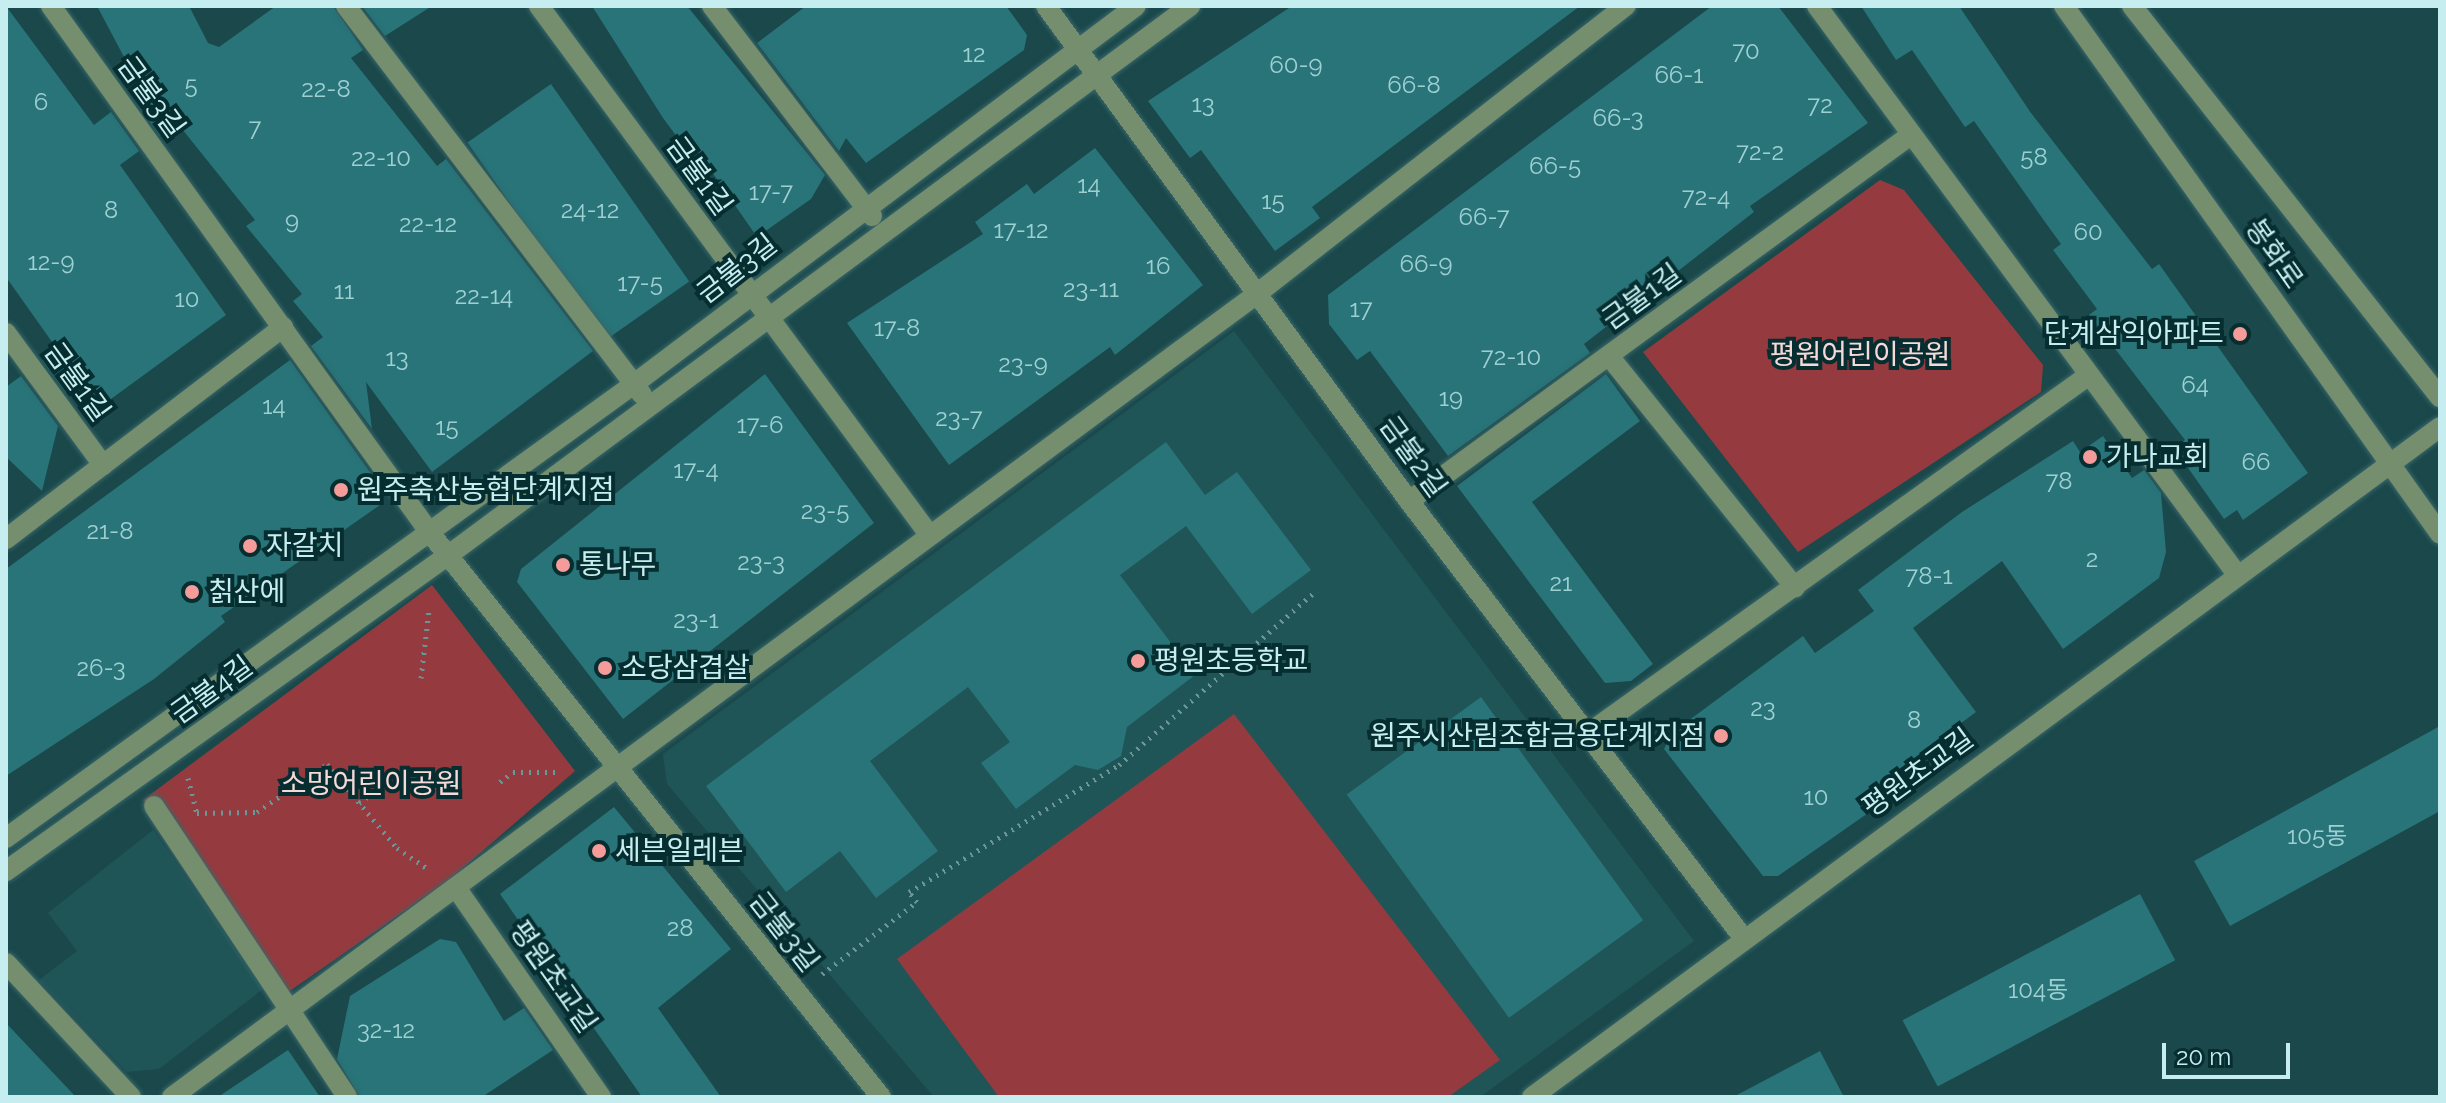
<!DOCTYPE html>
<html>
<head>
<meta charset="utf-8">
<style>
  body { margin:0 }
  #map { position:relative; width:2446px; height:1103px; overflow:hidden; background:#1a484b; font-family:Raleway,"Noto Sans KR",sans-serif }
  div>[style] { position:absolute }
  .built>* { inset:0; background:#205558 }
  .green>* { inset:0; background:#953b3f }
  .building>* { inset:0; background:#287479; transform-origin:0 0 }
  .path>* { height:5px; margin-top:-2.5px; transform-origin:0; background:repeating-linear-gradient(90deg,#6b9698 0 2px,transparent 0 8px) }
  .roads { filter:drop-shadow(0 0 2px #396669) drop-shadow(0 0 2px #396669) }
  .minor>* { height:20px; margin:-10px; padding:0 10px; transform-origin:10px; border-radius:10px; background:#748e6e }
  .dots>* { width:22px; height:22px; translate:-50% -50%; box-sizing:border-box; border:4px solid #062d2f; border-radius:50% }
  span { translate:-50% -50%; white-space:nowrap; text-align:center; line-height:1.15; -webkit-text-stroke:8px #062d2f; paint-order:stroke }
  .number-label { font-size:24px; color:#9ed0d2 }
  .number-label span { -webkit-text-stroke-width:0 }
  .street-label { font-size:28px; color:#c6eef0 }
  .poi-label { font-size:28px; color:#c6eef0 }
  .right { translate:-100% -50%; text-align:right }
  .left { translate:0 -50%; text-align:left }
  .park-label { font-size:28px; color:#f5dad9 }
  .frame { position:absolute; inset:0; border:8px solid #c6eef0; pointer-events:none }
  .scale { position:absolute; left:2162px; top:1043px; width:128px; height:36px; box-sizing:border-box; border:4px solid #c6eef0; border-top:0; padding-left:10px; font-size:24px; line-height:28px; white-space:nowrap; color:#c6eef0; -webkit-text-stroke:6px #062d2f; paint-order:stroke }
</style>
</head>
<body>
<div id="map">
  <div class="built">
    <i style="clip-path:polygon(1234px 331px,1694px 941px,1480px 1097px,934px 1097px,667px 784px,663px 754px)"></i>
    <i style="clip-path:polygon(153px 830px,263px 989px,159px 1069px,127px 1072px,39px 980px,77px 951px,48px 913px)"></i>
  </div>
  <div class="green">
    <i style="clip-path:polygon(1880px 180px,1904px 190px,2043px 365px,2041px 392px,1798px 552px,1643px 352px)"></i>
    <i style="clip-path:polygon(432px 585px,575px 771px,449px 880px,287px 993px,143px 800px)"></i>
    <i style="clip-path:polygon(1234px 714px,1500px 1060px,1448px 1097px,999px 1097px,897px 959px)"></i>
  </div>
  <div class="building">
    <i style="clip-path:polygon(6px 6px,94px 125px,111px 112px,139px 151px,120px 165px,226px 315px,100px 407px,72px 371px,66px 393px,42px 360px,57px 349px,6px 277px)"></i>
    <i style="clip-path:polygon(97px 6px,189px 6px,208px 43px,219px 47px,276px 6px,333px 6px,363px 50px,351px 58px,437px 166px,446px 159px,593px 351px,432px 472px,366px 382px,372px 429px,311px 346px,323px 337px,293px 301px,302px 294px,246px 226px,255px 220px,178px 124px,160px 136px,133px 97px,142px 91px)"></i>
    <i style="clip-path:polygon(362px 6px,432px 6px,385px 36px)"></i>
    <i style="clip-path:polygon(592px 6px,687px 6px,825px 175px,811px 199px,757px 237px,698px 152px,692px 157px,663px 118px)"></i>
    <i style="clip-path:polygon(806px 6px,1006px 6px,1027px 35px,1024px 50px,866px 163px,846px 138px,839px 151px,757px 43px)"></i>
    <i style="clip-path:polygon(1292px 6px,1580px 6px,1312px 207px,1320px 218px,1275px 251px,1201px 150px,1190px 158px,1148px 101px)"></i>
    <i style="clip-path:polygon(1712px 6px,1778px 6px,1868px 123px,1750px 206px,1754px 212px,1584px 344px,1590px 353px,1448px 456px,1370px 351px,1357px 360px,1329px 324px,1328px 295px)"></i>
    <i style="clip-path:polygon(1861px 6px,1959px 6px,2031px 113px,2152px 269px,2159px 264px,2308px 473px,2243px 520px,2237px 510px,2224px 519px,2174px 448px,2185px 440px,2089px 315px,2097px 309px,2053px 250px,2061px 244px,2045px 222px,1974px 121px,1965px 127px,1912px 50px,1896px 60px)"></i>
    <i style="left:551px;top:84px;width:241px;height:102px;rotate:55deg"></i>
    <i style="clip-path:polygon(1095px 148px,1203px 285px,1115px 355px,1110px 347px,949px 465px,847px 323px,983px 234px,975px 222px,1027px 184px,1034px 194px)"></i>
    <i style="clip-path:polygon(290px 360px,377px 482px,380px 505px,221px 616px,225px 622px,154px 679px,6px 776px,6px 569px)"></i>
    <i style="clip-path:polygon(765px 374px,874px 523px,623px 719px,517px 582px,521px 569px)"></i>
    <i style="clip-path:polygon(1606px 374px,1640px 421px,1532px 502px,1653px 664px,1631px 681px,1605px 683px,1457px 486px)"></i>
    <i style="clip-path:polygon(21px 376px,58px 426px,42px 491px,6px 457px,6px 387px)"></i>
    <i style="clip-path:polygon(2103px 436px,2132px 478px,2144px 470px,2161px 493px,2166px 552px,2159px 578px,2063px 649px,2002px 561px,1913px 628px,1976px 712px,1861px 798px,1871px 811px,1778px 876px,1763px 876px,1664px 749px,1673px 732px,1803px 636px,1815px 653px,1874px 611px,1858px 590px,1962px 512px,2073px 441px,2080px 452px)"></i>
    <i style="clip-path:polygon(1166px 442px,1205px 495px,1237px 472px,1311px 570px,1252px 614px,1186px 526px,1120px 575px,1195px 675px,1127px 727px,1121px 756px,1098px 770px,1075px 765px,1016px 809px,981px 763px,1010px 742px,968px 687px,870px 761px,938px 851px,876px 898px,840px 851px,786px 892px,706px 786px)"></i>
    <i style="left:1481px;top:697px;width:276px;height:166px;rotate:54deg"></i>
    <i style="clip-path:polygon(2440px 726px,2440px 811px,2230px 926px,2194px 861px)"></i>
    <i style="clip-path:polygon(614px 807px,731px 949px,658px 1008px,721px 1097px,642px 1097px,500px 894px)"></i>
    <i style="left:2140px;top:894px;width:75px;height:269px;rotate:62deg"></i>
    <i style="clip-path:polygon(440px 939px,456px 942px,504px 1021px,524px 1008px,553px 1050px,482px 1097px,360px 1097px,337px 1059px,350px 996px)"></i>
    <i style="clip-path:polygon(6px 1023px,76px 1097px,6px 1097px)"></i>
    <i style="clip-path:polygon(288px 1050px,320px 1097px,218px 1097px)"></i>
    <i style="clip-path:polygon(1820px 1051px,1844px 1097px,1733px 1097px)"></i>
  </div>
  <div class="path">
    <i style="left:421px;top:678px;width:68px;rotate:-83.3deg"></i>
    <i style="left:188px;top:778px;width:36px;rotate:76deg"></i>
    <i style="left:197px;top:813px;width:60px;rotate:-1deg"></i>
    <i style="left:257px;top:812px;width:85px;rotate:-34.4deg"></i>
    <i style="left:327px;top:764px;width:109px;rotate:50.2deg"></i>
    <i style="left:397px;top:848px;width:36px;rotate:34deg"></i>
    <i style="left:500px;top:782px;width:16px;rotate:-38deg"></i>
    <i style="left:513px;top:772px;width:45px"></i>
    <i style="left:359px;top:803px;width:37px;rotate:-35deg"></i>
    <i style="left:822px;top:974px;width:119px;rotate:-37.2deg"></i>
    <i style="left:917px;top:902px;width:13px;rotate:-129deg"></i>
    <i style="left:909px;top:892px;width:245px;rotate:-31.2deg"></i>
    <i style="left:1119px;top:765px;width:264px;rotate:-41.5deg"></i>
  </div>
  <div class="roads">
    <div class="minor">
      <i style="left:51px;top:6px;width:649px;rotate:54.28deg"></i>
      <i style="left:430px;top:533px;width:722px;rotate:51.35deg"></i>
      <i style="left:346px;top:6px;width:488px;rotate:52.7deg"></i>
      <i style="left:539px;top:6px;width:655px;rotate:53.57deg"></i>
      <i style="left:712px;top:6px;width:264px;rotate:52.7deg"></i>
      <i style="left:1046px;top:6px;width:614px;rotate:53.75deg"></i>
      <i style="left:1409px;top:501px;width:548px;rotate:52.57deg"></i>
      <i style="left:1817px;top:6px;width:705px;rotate:53.54deg"></i>
      <i style="left:2064px;top:6px;width:648px;rotate:54.54deg"></i>
      <i style="left:2132px;top:6px;width:498px;rotate:51.8deg"></i>
      <i style="left:6px;top:333px;width:164px;rotate:53.7deg"></i>
      <i style="left:1609px;top:356px;width:297px;rotate:51.2deg"></i>
      <i style="left:1409px;top:501px;width:618px;rotate:-36.11deg"></i>
      <i style="left:6px;top:539px;width:349px;rotate:-37.4deg"></i>
      <i style="left:1589px;top:733px;width:615px;rotate:-35.6deg"></i>
      <i style="left:154px;top:806px;width:349px;rotate:56.4deg"></i>
      <i style="left:6px;top:838px;width:775px;rotate:-35.86deg"></i>
      <i style="left:634px;top:384px;width:628px;rotate:-36.98deg"></i>
      <i style="left:6px;top:871px;width:546px;rotate:-35.53deg"></i>
      <i style="left:450px;top:554px;width:921px;rotate:-36.52deg"></i>
      <i style="left:457px;top:889px;width:253px;rotate:55.3deg"></i>
      <i style="left:6px;top:963px;width:183px;rotate:47deg"></i>
      <i style="left:172px;top:1097px;width:1351px;rotate:-36.51deg"></i>
      <i style="left:1258px;top:293px;width:467px;rotate:-38deg"></i>
      <i style="left:1532px;top:1097px;width:1128px;rotate:-36.42deg"></i>
    </div>
  </div>
  <div class="dots">
    <i style="left:2240px;top:334px;background:#f59b9a"></i>
    <i style="left:2090px;top:457px;background:#f59b9a"></i>
    <i style="left:341px;top:490px;background:#f59b9a"></i>
    <i style="left:250px;top:546px;background:#f59b9a"></i>
    <i style="left:563px;top:565px;background:#f59b9a"></i>
    <i style="left:192px;top:592px;background:#f59b9a"></i>
    <i style="left:1138px;top:661px;background:#f59b9a"></i>
    <i style="left:605px;top:668px;background:#f59b9a"></i>
    <i style="left:1721px;top:736px;background:#f59b9a"></i>
    <i style="left:599px;top:851px;background:#f59b9a"></i>
  </div>
  <div class="number-label">
    <span style="left:1746px;top:51px">70</span>
    <span style="left:974px;top:54px">12</span>
    <span style="left:1296px;top:65px">60-9</span>
    <span style="left:1679px;top:75px">66-1</span>
    <span style="left:191px;top:85px">5</span>
    <span style="left:1414px;top:85px">66-8</span>
    <span style="left:326px;top:89px">22-8</span>
    <span style="left:41px;top:102px">6</span>
    <span style="left:1203px;top:104px">13</span>
    <span style="left:1820px;top:105px">72</span>
    <span style="left:1618px;top:118px">66-3</span>
    <span style="left:255px;top:128px">7</span>
    <span style="left:1760px;top:152px">72-2</span>
    <span style="left:2034px;top:157px">58</span>
    <span style="left:381px;top:158px">22-10</span>
    <span style="left:1555px;top:166px">66-5</span>
    <span style="left:1089px;top:185px">14</span>
    <span style="left:771px;top:192px">17-7</span>
    <span style="left:1706px;top:197px">72-4</span>
    <span style="left:1273px;top:201px">15</span>
    <span style="left:111px;top:210px">8</span>
    <span style="left:590px;top:210px">24-12</span>
    <span style="left:1484px;top:217px">66-7</span>
    <span style="left:292px;top:221px">9</span>
    <span style="left:428px;top:224px">22-12</span>
    <span style="left:1021px;top:230px">17-12</span>
    <span style="left:2088px;top:232px">60</span>
    <span style="left:51px;top:262px">12-9</span>
    <span style="left:1426px;top:264px">66-9</span>
    <span style="left:1158px;top:266px">16</span>
    <span style="left:640px;top:283px">17-5</span>
    <span style="left:1091px;top:289px">23-11</span>
    <span style="left:344px;top:291px">11</span>
    <span style="left:484px;top:296px">22-14</span>
    <span style="left:187px;top:299px">10</span>
    <span style="left:1361px;top:309px">17</span>
    <span style="left:897px;top:328px">17-8</span>
    <span style="left:1511px;top:357px">72-10</span>
    <span style="left:397px;top:358px">13</span>
    <span style="left:1023px;top:364px">23-9</span>
    <span style="left:2195px;top:385px">64</span>
    <span style="left:1451px;top:398px">19</span>
    <span style="left:274px;top:406px">14</span>
    <span style="left:959px;top:418px">23-7</span>
    <span style="left:760px;top:425px">17-6</span>
    <span style="left:447px;top:427px">15</span>
    <span style="left:2256px;top:462px">66</span>
    <span style="left:696px;top:470px">17-4</span>
    <span style="left:2059px;top:481px">78</span>
    <span style="left:825px;top:511px">23-5</span>
    <span style="left:110px;top:531px">21-8</span>
    <span style="left:2092px;top:559px">2</span>
    <span style="left:761px;top:562px">23-3</span>
    <span style="left:1929px;top:576px">78-1</span>
    <span style="left:1561px;top:583px">21</span>
    <span style="left:696px;top:620px">23-1</span>
    <span style="left:101px;top:668px">26-3</span>
    <span style="left:1763px;top:708px">23</span>
    <span style="left:1914px;top:720px">8</span>
    <span style="left:1816px;top:797px">10</span>
    <span style="left:2317px;top:836px">105동</span>
    <span style="left:680px;top:928px">28</span>
    <span style="left:2038px;top:990px">104동</span>
    <span style="left:386px;top:1030px">32-12</span>
  </div>
  <div class="street-label">
    <span style="left:151px;top:97px;rotate:54deg">금불3길</span>
    <span style="left:699px;top:176px;rotate:54deg">금불1길</span>
    <span style="left:2274px;top:254px;rotate:55deg">봉화로</span>
    <span style="left:737px;top:269px;rotate:-38deg">금불3길</span>
    <span style="left:1642px;top:297px;rotate:-36deg">금불1길</span>
    <span style="left:77px;top:382px;rotate:54deg">금불1길</span>
    <span style="left:1413px;top:457px;rotate:54deg">금불2길</span>
    <span style="left:212px;top:690px;rotate:-36deg">금불4길</span>
    <span style="left:1918px;top:773px;rotate:-36deg">평원초교길</span>
    <span style="left:784px;top:932px;rotate:52deg">금불3길</span>
    <span style="left:553px;top:977px;rotate:55deg">평원초교길</span>
  </div>
  <div class="poi-label">
    <span class="right" style="left:2224px;top:334px">단계삼익아파트</span>
    <span class="left" style="left:2106px;top:457px">가나교회</span>
    <span class="left" style="left:357px;top:490px">원주축산농협단계지점</span>
    <span class="left" style="left:266px;top:546px">자갈치</span>
    <span class="left" style="left:579px;top:565px">통나무</span>
    <span class="left" style="left:208px;top:592px">칡산에</span>
    <span class="left" style="left:1154px;top:661px">평원초등학교</span>
    <span class="left" style="left:621px;top:668px">소당삼겹살</span>
    <span class="right" style="left:1705px;top:736px">원주시산림조합금용단계지점</span>
    <span class="left" style="left:615px;top:851px">세븐일레븐</span>
  </div>
  <div class="park-label">
    <span style="left:1860px;top:355px">평원어린이공원</span>
    <span style="left:371px;top:784px">소망어린이공원</span>
  </div>
  <div class="frame"></div>
  <div class="scale">20 m</div>
</div>
</body>
</html>
